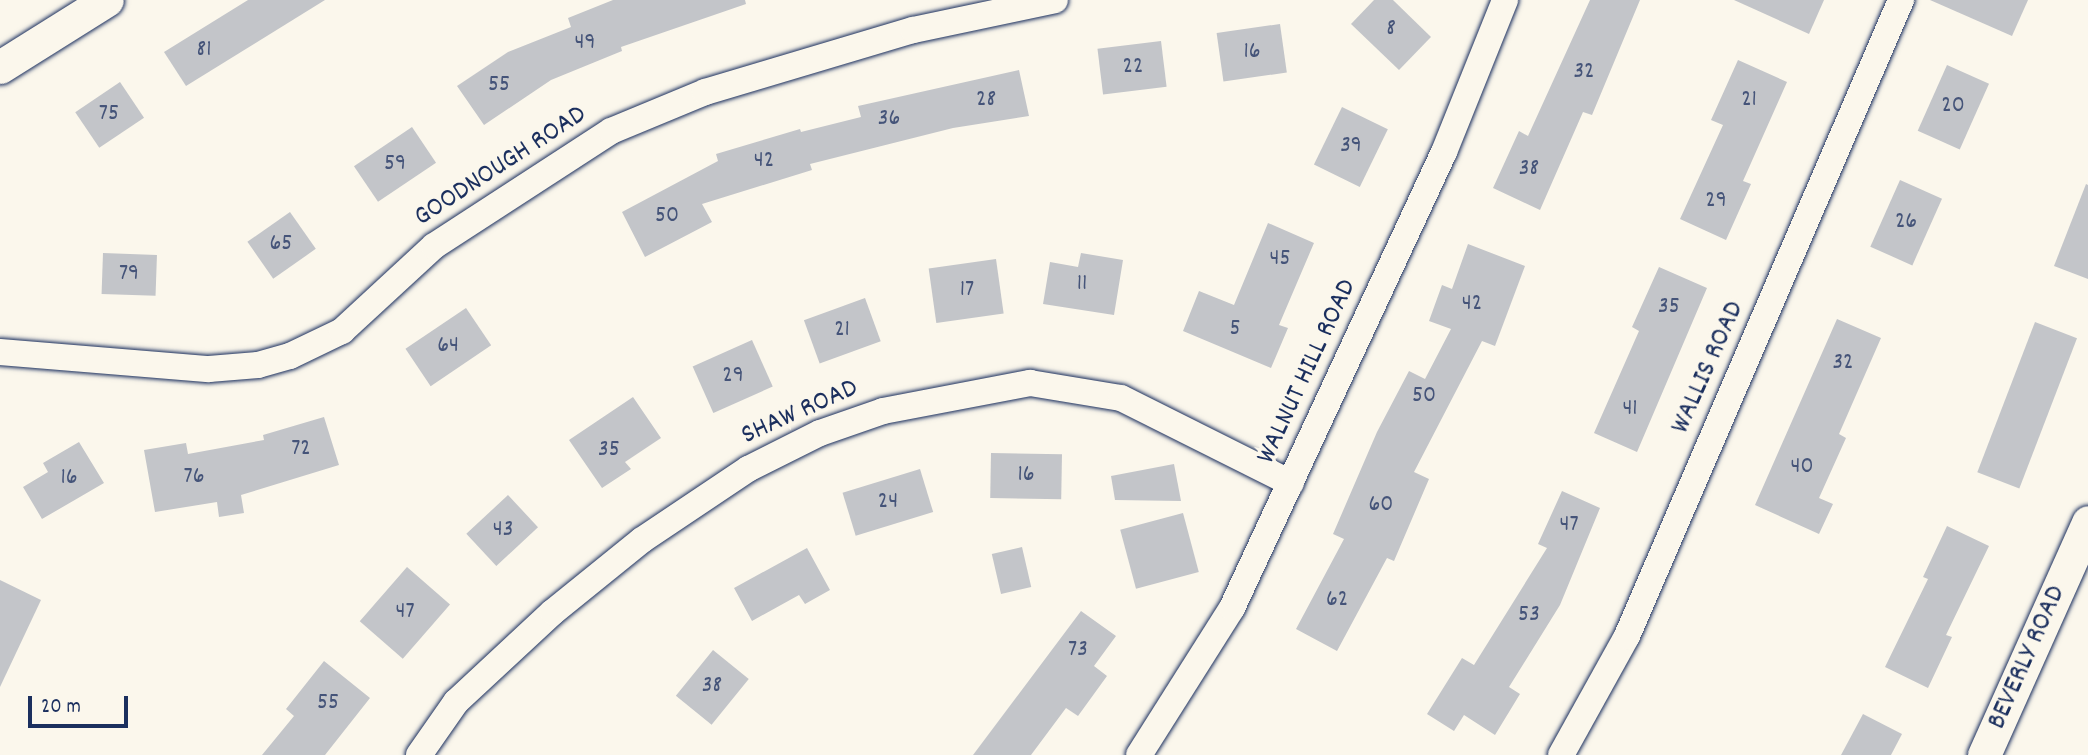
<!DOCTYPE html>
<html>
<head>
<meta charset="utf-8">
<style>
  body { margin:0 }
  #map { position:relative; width:2088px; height:755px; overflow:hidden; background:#fbf7ec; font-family:Dekko,sans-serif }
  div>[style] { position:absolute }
  .building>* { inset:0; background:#c3c5c9; transform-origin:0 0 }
  .roads { filter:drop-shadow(0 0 2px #1b2f5e) drop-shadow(0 0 2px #1b2f5e) }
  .minor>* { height:26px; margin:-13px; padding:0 13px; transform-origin:13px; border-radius:13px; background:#fbf7ec }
  .tertiary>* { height:33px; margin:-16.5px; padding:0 16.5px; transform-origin:16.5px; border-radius:16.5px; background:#fbf7ec }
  span { translate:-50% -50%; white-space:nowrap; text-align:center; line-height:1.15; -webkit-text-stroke:7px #fbf7ec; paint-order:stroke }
  .number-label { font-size:24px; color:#455479 }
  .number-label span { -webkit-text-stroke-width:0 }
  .street-label { font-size:28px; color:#1b2f5e }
  .scale { position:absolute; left:28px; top:696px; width:100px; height:32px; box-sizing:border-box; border:4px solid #1b2f5e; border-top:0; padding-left:9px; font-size:21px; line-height:24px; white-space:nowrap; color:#1b2f5e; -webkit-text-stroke:5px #fbf7ec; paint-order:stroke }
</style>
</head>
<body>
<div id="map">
  <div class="building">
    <i style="clip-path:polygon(248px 0,325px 0,186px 86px,164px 52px)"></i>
    <i style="clip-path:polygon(613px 0,745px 0,746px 4px,621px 47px,622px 51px,551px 80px,484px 125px,457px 86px,508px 52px,571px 27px,568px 18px)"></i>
    <i style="clip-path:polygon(1374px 0,1393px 0,1431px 37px,1399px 70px,1351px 24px)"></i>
    <i style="clip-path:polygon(1590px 0,1640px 0,1592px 115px,1583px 112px,1540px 210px,1493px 188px,1519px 131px,1528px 136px)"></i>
    <i style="clip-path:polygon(1734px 0,1824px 0,1809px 34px)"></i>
    <i style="clip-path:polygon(1930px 0,2028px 0,2012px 36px)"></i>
    <i style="left:1280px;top:24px;width:49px;height:64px;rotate:82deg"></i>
    <i style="left:1161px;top:41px;width:46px;height:64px;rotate:83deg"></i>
    <i style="clip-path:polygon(1738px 60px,1787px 82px,1743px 181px,1751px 184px,1726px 240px,1680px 219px,1723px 125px,1711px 120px)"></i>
    <i style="left:1947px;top:65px;width:46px;height:72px;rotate:24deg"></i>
    <i style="clip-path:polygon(1019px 70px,1029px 116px,953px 128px,810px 164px,812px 170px,702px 204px,712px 222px,645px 257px,622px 212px,718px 161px,716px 154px,800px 129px,801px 132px,861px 117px,858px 106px)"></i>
    <i style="left:120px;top:82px;width:43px;height:54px;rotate:56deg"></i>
    <i style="left:1342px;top:107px;width:51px;height:64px;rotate:26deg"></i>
    <i style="left:412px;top:127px;width:43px;height:70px;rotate:56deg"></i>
    <i style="left:1900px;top:180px;width:46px;height:73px;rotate:24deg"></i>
    <i style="clip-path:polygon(2086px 184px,2088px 185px,2088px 279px,2054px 266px)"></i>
    <i style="left:290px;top:212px;width:45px;height:52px;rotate:55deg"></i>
    <i style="clip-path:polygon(1268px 223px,1314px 243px,1279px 325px,1288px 328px,1271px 368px,1183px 331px,1199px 291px,1234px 305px)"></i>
    <i style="clip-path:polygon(1468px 244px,1525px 266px,1495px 346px,1482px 341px,1414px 472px,1429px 479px,1394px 561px,1387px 558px,1337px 651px,1296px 629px,1344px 539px,1333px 534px,1377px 432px,1409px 371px,1425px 379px,1451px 329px,1429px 321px,1442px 285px,1452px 289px)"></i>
    <i style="left:103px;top:253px;width:54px;height:41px;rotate:2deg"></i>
    <i style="clip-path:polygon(1081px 253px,1123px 260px,1114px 315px,1043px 304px,1050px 262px,1078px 267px)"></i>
    <i style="left:996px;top:259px;width:55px;height:68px;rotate:82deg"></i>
    <i style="clip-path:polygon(1659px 267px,1707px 288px,1637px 452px,1594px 433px,1639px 331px,1632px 327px)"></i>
    <i style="left:865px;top:298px;width:46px;height:65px;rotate:70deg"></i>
    <i style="left:466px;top:308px;width:45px;height:73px;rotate:56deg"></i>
    <i style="clip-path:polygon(1837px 319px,1881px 338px,1839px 434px,1846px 438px,1819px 498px,1833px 504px,1819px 534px,1755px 505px)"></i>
    <i style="left:2035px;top:322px;width:45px;height:161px;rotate:21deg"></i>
    <i style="left:752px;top:340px;width:51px;height:65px;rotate:66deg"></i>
    <i style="clip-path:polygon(633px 397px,661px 438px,625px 462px,631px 469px,602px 488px,569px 440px)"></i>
    <i style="clip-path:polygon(324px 417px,339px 465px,241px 495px,244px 513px,219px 517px,217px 502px,155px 512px,144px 450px,186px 443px,188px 454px,264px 440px,263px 435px)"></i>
    <i style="clip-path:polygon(79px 442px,104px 483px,42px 519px,23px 487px,48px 472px,43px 463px)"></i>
    <i style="left:991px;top:453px;width:71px;height:45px;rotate:1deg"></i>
    <i style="clip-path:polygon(1174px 464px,1181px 501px,1115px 500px,1111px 476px)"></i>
    <i style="left:920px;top:469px;width:45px;height:81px;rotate:73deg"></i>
    <i style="clip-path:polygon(1562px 491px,1600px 508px,1560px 605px,1509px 687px,1520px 694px,1495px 735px,1464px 715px,1454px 731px,1427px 714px,1462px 658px,1474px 665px,1547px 548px,1538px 544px)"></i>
    <i style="left:508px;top:495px;width:44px;height:57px;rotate:47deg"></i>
    <i style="left:1183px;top:513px;width:61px;height:65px;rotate:75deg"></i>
    <i style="clip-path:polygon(1947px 526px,1989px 546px,1946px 635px,1952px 637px,1928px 688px,1885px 667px,1928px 579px,1923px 577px)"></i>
    <i style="left:1022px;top:547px;width:41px;height:31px;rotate:77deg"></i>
    <i style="clip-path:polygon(807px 548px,830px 590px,805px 604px,799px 595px,752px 621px,734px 588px)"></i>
    <i style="left:407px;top:567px;width:57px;height:72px;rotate:41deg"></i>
    <i style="clip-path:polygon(0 580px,41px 600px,0 687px)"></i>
    <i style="clip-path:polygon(1081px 611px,1116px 636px,1094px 666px,1107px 676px,1078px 716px,1066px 708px,1031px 755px,973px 755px)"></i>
    <i style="left:713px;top:650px;width:46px;height:59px;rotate:39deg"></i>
    <i style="clip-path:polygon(324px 661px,370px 698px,325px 755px,262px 755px,294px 716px,286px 709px)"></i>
    <i style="clip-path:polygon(1863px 714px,1902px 734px,1891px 755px,1841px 755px)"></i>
  </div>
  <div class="roads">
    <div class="minor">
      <i style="left:0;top:352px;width:210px;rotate:4.7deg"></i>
      <i style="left:209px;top:369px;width:49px;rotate:-4.7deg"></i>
      <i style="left:258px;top:365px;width:33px;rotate:-16deg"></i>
      <i style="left:290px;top:356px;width:58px;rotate:-25.7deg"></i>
      <i style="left:342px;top:331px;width:125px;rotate:-42.7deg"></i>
      <i style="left:434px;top:246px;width:211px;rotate:-33deg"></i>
      <i style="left:611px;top:131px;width:102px;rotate:-22.5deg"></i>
      <i style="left:705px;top:92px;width:217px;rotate:-16.6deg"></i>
      <i style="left:913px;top:30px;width:145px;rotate:-11.9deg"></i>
      <i style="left:419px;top:755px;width:65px;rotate:-55.1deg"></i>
      <i style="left:456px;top:702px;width:132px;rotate:-42.9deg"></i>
      <i style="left:553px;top:612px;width:114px;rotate:-39deg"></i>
      <i style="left:642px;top:540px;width:128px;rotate:-33.8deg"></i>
      <i style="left:748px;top:469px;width:80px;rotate:-26.6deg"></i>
      <i style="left:820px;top:433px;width:67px;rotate:-19.2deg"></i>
      <i style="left:883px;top:411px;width:150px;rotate:-10.8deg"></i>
      <i style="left:1030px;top:383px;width:92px;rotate:9.4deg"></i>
      <i style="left:1121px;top:398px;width:190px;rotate:26.6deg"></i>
      <i style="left:1139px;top:755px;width:174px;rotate:-57.7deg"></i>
      <i style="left:1232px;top:608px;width:503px;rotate:-65.07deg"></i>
      <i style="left:1444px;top:152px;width:164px;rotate:-68.1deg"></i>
      <i style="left:1561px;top:755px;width:136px;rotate:-61deg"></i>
      <i style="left:1627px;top:636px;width:693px;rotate:-66.69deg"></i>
    </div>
    <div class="tertiary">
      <i style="left:0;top:67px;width:126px;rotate:-32.1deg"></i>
      <i style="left:1984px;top:755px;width:255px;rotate:-65.9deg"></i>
    </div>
  </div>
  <div class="number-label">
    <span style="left:1391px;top:30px">8</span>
    <span style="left:585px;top:44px">49</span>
    <span style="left:204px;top:51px">81</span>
    <span style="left:1252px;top:53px">16</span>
    <span style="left:1133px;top:68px">22</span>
    <span style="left:1584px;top:73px">32</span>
    <span style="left:499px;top:86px">55</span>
    <span style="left:986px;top:101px">28</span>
    <span style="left:1749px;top:101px">21</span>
    <span style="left:1953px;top:107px">20</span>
    <span style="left:109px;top:115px">75</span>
    <span style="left:889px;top:120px">36</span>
    <span style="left:1351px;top:147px">39</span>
    <span style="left:764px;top:162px">42</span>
    <span style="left:395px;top:165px">59</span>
    <span style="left:1529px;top:170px">38</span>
    <span style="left:1716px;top:202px">29</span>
    <span style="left:667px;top:217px">50</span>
    <span style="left:1906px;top:223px">26</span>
    <span style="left:281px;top:245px">65</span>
    <span style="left:1280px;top:260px">45</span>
    <span style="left:129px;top:275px">79</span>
    <span style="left:1082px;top:285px">11</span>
    <span style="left:967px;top:291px">17</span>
    <span style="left:1472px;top:305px">42</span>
    <span style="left:1669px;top:308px">35</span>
    <span style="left:1235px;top:330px">5</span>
    <span style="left:842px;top:331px">21</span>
    <span style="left:448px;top:347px">64</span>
    <span style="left:1843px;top:364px">32</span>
    <span style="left:733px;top:377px">29</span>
    <span style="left:1424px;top:397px">50</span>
    <span style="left:1630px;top:410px">41</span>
    <span style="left:301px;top:450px">72</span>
    <span style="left:609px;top:451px">35</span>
    <span style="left:1802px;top:468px">40</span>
    <span style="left:1026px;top:476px">16</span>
    <span style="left:194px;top:478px">76</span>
    <span style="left:69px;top:479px">16</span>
    <span style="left:888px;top:503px">24</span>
    <span style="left:1381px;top:506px">60</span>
    <span style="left:1569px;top:526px">47</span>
    <span style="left:503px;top:531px">43</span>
    <span style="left:1337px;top:601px">62</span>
    <span style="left:405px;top:613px">47</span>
    <span style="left:1529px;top:616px">53</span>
    <span style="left:1078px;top:651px">73</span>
    <span style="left:712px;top:687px">38</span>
    <span style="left:328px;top:704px">55</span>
  </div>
  <div class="street-label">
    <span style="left:501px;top:167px;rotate:-33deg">GOODNOUGH ROAD</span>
    <span style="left:1709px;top:368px;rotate:-66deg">WALLIS ROAD</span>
    <span style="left:1308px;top:372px;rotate:-65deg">WALNUT HILL ROAD</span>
    <span style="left:800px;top:413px;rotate:-24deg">SHAW ROAD</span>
    <span style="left:2028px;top:658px;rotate:-66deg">BEVERLY ROAD</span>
  </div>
  <div class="scale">20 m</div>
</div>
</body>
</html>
